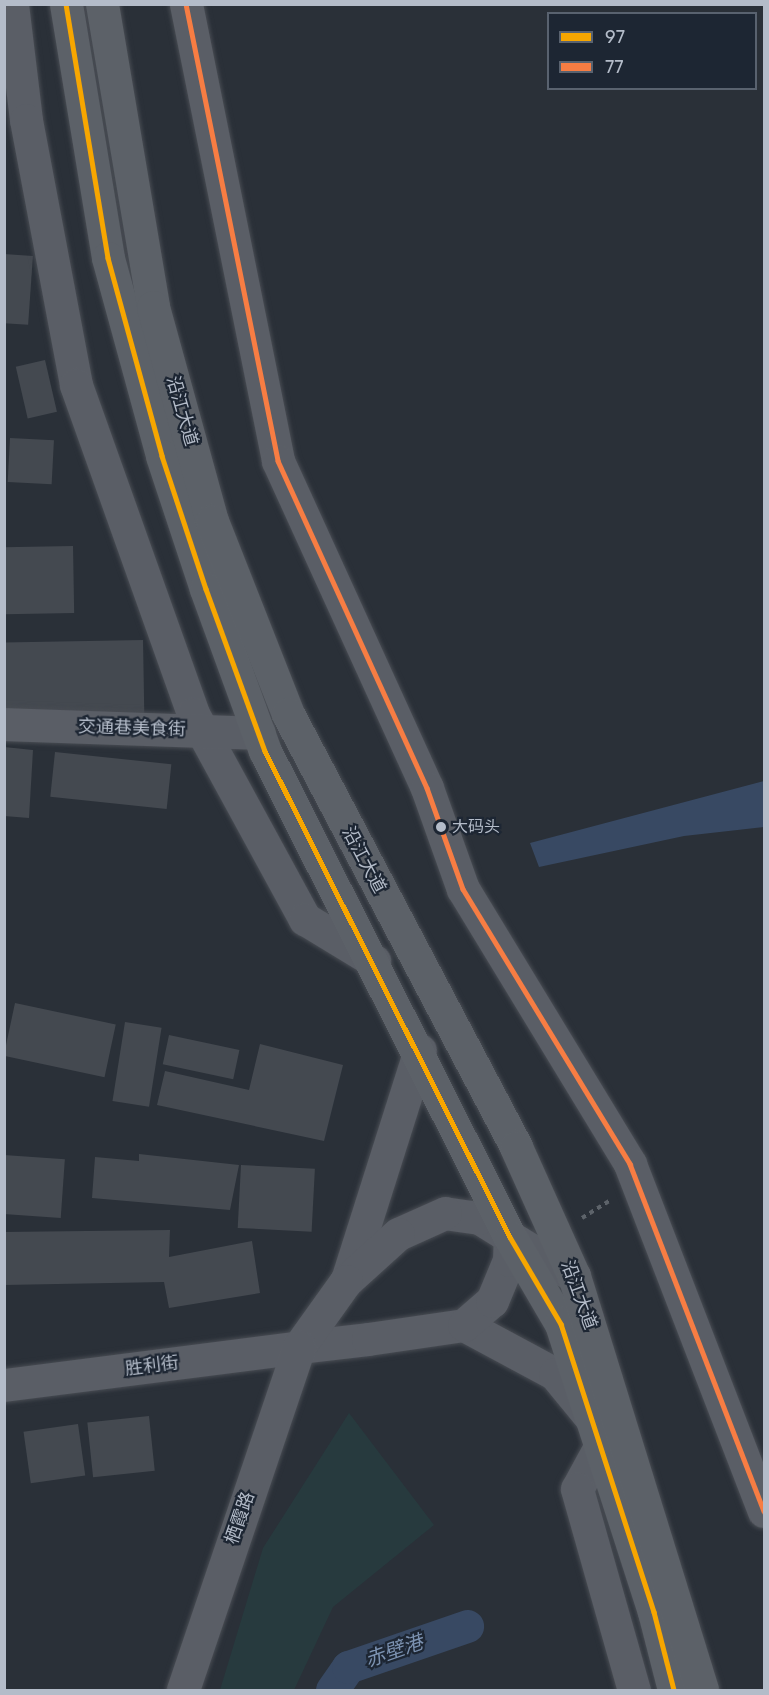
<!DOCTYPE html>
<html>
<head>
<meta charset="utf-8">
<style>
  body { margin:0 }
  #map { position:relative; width:769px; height:1695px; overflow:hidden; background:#2a3038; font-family:Rubik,"Noto Sans SC",sans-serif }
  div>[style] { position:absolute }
  .green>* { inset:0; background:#273a3e }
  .water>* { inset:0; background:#384963 }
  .canal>* { height:33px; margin:-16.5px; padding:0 16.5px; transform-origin:16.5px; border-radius:16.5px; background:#384963 }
  .building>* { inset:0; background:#444950; transform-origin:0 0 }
  .path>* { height:4px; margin-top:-2px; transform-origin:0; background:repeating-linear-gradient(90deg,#5d636a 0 4.5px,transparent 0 9px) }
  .roads { filter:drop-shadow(0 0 2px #484c53) drop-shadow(0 0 2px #484c53) }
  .minor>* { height:33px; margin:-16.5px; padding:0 16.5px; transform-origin:16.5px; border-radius:16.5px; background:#5a5e66 }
  .major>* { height:33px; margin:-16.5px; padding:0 16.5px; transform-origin:16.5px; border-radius:16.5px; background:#5c6168 }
  .bus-1>* { height:4.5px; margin:-2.25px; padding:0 2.25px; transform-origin:2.25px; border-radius:2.25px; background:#f7a600 }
  .bus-2>* { height:4.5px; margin:-2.25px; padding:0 2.25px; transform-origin:2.25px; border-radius:2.25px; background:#f77d43 }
  .dots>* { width:16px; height:16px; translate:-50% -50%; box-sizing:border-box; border:3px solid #1d2633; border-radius:50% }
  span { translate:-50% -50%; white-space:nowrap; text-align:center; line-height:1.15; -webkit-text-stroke:4.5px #1d2633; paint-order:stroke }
  .bus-label { font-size:16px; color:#b4bcc9 }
  .left { translate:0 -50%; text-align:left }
  .street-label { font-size:18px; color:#b4bcc9 }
  .water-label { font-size:20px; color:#7c92b1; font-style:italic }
  .frame { position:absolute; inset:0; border:6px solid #b4bcc9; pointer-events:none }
  .legend { position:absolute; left:547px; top:12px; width:210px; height:78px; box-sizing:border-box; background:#1d2633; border:2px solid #59626f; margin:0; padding:8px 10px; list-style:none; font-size:18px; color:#b4bcc9 }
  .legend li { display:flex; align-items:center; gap:12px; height:30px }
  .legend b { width:30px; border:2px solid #59626f }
</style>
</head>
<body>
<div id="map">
  <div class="green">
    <i style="clip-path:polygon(349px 1413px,434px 1525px,333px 1607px,294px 1690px,220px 1690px,263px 1548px)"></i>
  </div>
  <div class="water">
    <i style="clip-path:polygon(764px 781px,764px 827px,684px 836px,539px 867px,530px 843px)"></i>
  </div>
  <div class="canal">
    <i style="left:332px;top:1690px;width:28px;rotate:-55deg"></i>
    <i style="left:348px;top:1667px;width:126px;rotate:-19deg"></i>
  </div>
  <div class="building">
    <i style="left:4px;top:254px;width:29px;height:69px;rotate:4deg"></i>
    <i style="left:45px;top:360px;width:53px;height:30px;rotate:77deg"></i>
    <i style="left:10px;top:438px;width:44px;height:44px;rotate:3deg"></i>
    <i style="left:73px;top:546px;width:67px;height:69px;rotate:89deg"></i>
    <i style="left:143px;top:640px;width:75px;height:139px;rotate:89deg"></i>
    <i style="clip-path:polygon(4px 747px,33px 750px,29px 818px,4px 816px)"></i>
    <i style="left:55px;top:752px;width:117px;height:45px;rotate:6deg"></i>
    <i style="left:15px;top:1003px;width:103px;height:54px;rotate:12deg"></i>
    <i style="left:125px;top:1022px;width:37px;height:80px;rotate:9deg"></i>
    <i style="left:169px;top:1035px;width:72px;height:30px;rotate:12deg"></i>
    <i style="clip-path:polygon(260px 1044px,343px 1065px,324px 1141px,157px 1105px,165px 1071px,249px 1090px)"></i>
    <i style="clip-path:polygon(139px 1154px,239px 1165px,230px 1210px,92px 1198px,95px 1157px,139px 1161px)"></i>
    <i style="left:4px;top:1155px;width:61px;height:59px;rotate:4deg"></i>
    <i style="left:241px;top:1165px;width:74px;height:63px;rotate:3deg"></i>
    <i style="clip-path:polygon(170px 1230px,169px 1257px,252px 1241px,260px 1293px,169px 1308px,164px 1282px,4px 1285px,4px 1232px)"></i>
    <i style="left:149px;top:1416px;width:55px;height:62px;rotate:84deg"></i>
    <i style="left:78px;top:1424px;width:52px;height:55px;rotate:82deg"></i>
  </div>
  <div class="path">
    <i style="left:582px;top:1218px;width:32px;rotate:-32deg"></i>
  </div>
  <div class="roads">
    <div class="minor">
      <i style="left:12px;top:4px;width:117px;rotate:83.1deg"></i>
      <i style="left:26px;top:120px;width:270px;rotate:79.3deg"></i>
      <i style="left:76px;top:385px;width:349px;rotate:70.4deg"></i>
      <i style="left:193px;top:714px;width:234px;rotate:61.4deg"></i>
      <i style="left:305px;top:919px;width:81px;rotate:31.3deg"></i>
      <i style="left:186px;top:4px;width:466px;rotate:78.6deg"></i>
      <i style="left:278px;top:461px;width:359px;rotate:65.5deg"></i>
      <i style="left:427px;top:788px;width:107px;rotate:70.4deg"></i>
      <i style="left:463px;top:889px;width:322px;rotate:58.7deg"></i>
      <i style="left:630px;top:1164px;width:372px;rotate:68.9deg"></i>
      <i style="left:4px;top:724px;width:255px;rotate:2deg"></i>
      <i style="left:510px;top:1237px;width:75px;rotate:31.4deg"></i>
      <i style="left:347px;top:1280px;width:241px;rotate:-72.4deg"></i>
      <i style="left:464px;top:1325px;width:103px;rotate:28.3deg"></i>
      <i style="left:555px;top:1374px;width:57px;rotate:50.7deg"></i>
      <i style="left:4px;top:1385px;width:297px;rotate:-7.3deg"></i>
      <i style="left:299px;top:1347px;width:69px;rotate:-6.6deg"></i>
      <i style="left:368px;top:1339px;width:97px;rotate:-8.3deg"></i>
      <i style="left:464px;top:1325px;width:37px;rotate:-41deg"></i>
      <i style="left:492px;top:1301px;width:44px;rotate:-67.5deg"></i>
      <i style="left:509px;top:1260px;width:23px;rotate:-88deg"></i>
      <i style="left:510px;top:1237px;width:36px;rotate:-148deg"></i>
      <i style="left:479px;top:1218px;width:34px;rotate:-172deg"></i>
      <i style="left:445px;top:1213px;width:51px;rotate:155.9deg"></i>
      <i style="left:398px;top:1234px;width:70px;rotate:137.9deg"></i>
      <i style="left:346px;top:1281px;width:81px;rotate:125.5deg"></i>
      <i style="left:299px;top:1347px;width:362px;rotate:108.7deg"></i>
      <i style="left:601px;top:1445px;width:50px;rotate:118.6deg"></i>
      <i style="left:577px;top:1489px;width:209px;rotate:74.2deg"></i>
    </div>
    <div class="major">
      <i style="left:66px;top:4px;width:257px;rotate:80.6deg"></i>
      <i style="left:108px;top:258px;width:205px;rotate:74.7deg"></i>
      <i style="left:162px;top:456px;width:140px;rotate:71.7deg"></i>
      <i style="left:206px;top:589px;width:172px;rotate:70deg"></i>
      <i style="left:265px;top:751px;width:544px;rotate:63.25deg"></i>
      <i style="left:510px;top:1237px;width:101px;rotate:59.6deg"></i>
      <i style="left:561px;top:1324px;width:303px;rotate:72.1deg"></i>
      <i style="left:654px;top:1612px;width:81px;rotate:75.6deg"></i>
      <i style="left:102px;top:4px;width:307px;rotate:80.4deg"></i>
      <i style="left:153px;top:307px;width:222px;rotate:74.6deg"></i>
      <i style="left:212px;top:521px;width:207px;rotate:68.5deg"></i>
      <i style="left:288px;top:714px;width:489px;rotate:62.2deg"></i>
      <i style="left:516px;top:1147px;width:141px;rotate:65.8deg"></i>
      <i style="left:574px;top:1276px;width:433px;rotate:72.8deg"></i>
    </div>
  </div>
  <div class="bus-1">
    <i style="left:66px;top:4px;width:257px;rotate:80.6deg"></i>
    <i style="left:108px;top:258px;width:205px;rotate:74.7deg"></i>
    <i style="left:162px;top:456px;width:140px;rotate:71.7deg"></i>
    <i style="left:206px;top:589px;width:172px;rotate:70deg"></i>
    <i style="left:265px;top:751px;width:544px;rotate:63.25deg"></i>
    <i style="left:510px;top:1237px;width:101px;rotate:59.6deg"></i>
    <i style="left:561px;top:1324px;width:303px;rotate:72.1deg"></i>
    <i style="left:654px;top:1612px;width:81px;rotate:75.6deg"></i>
  </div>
  <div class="bus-2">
    <i style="left:186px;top:4px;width:466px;rotate:78.6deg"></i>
    <i style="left:278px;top:461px;width:359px;rotate:65.5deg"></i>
    <i style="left:427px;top:788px;width:107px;rotate:70.4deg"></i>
    <i style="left:463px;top:889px;width:322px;rotate:58.7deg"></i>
    <i style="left:630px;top:1164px;width:372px;rotate:68.9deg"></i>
  </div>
  <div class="dots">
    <i style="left:441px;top:827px;background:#b4bcc9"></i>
  </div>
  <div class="bus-label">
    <span class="left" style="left:452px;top:827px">大码头</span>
  </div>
  <div class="street-label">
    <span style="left:182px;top:411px;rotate:74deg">沿江大道</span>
    <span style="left:132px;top:728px;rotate:2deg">交通巷美食街</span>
    <span style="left:364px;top:860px;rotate:62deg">沿江大道</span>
    <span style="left:579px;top:1295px;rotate:70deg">沿江大道</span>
    <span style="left:152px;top:1366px;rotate:-7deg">胜利街</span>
    <span style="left:240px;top:1518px;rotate:-71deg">栖霞路</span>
  </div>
  <div class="water-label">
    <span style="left:394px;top:1651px;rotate:-19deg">赤壁港</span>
  </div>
  <div class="frame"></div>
  <ul class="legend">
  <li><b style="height:8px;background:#f7a600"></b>97</li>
  <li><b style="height:8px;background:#f77d43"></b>77</li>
  </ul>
</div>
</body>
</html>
